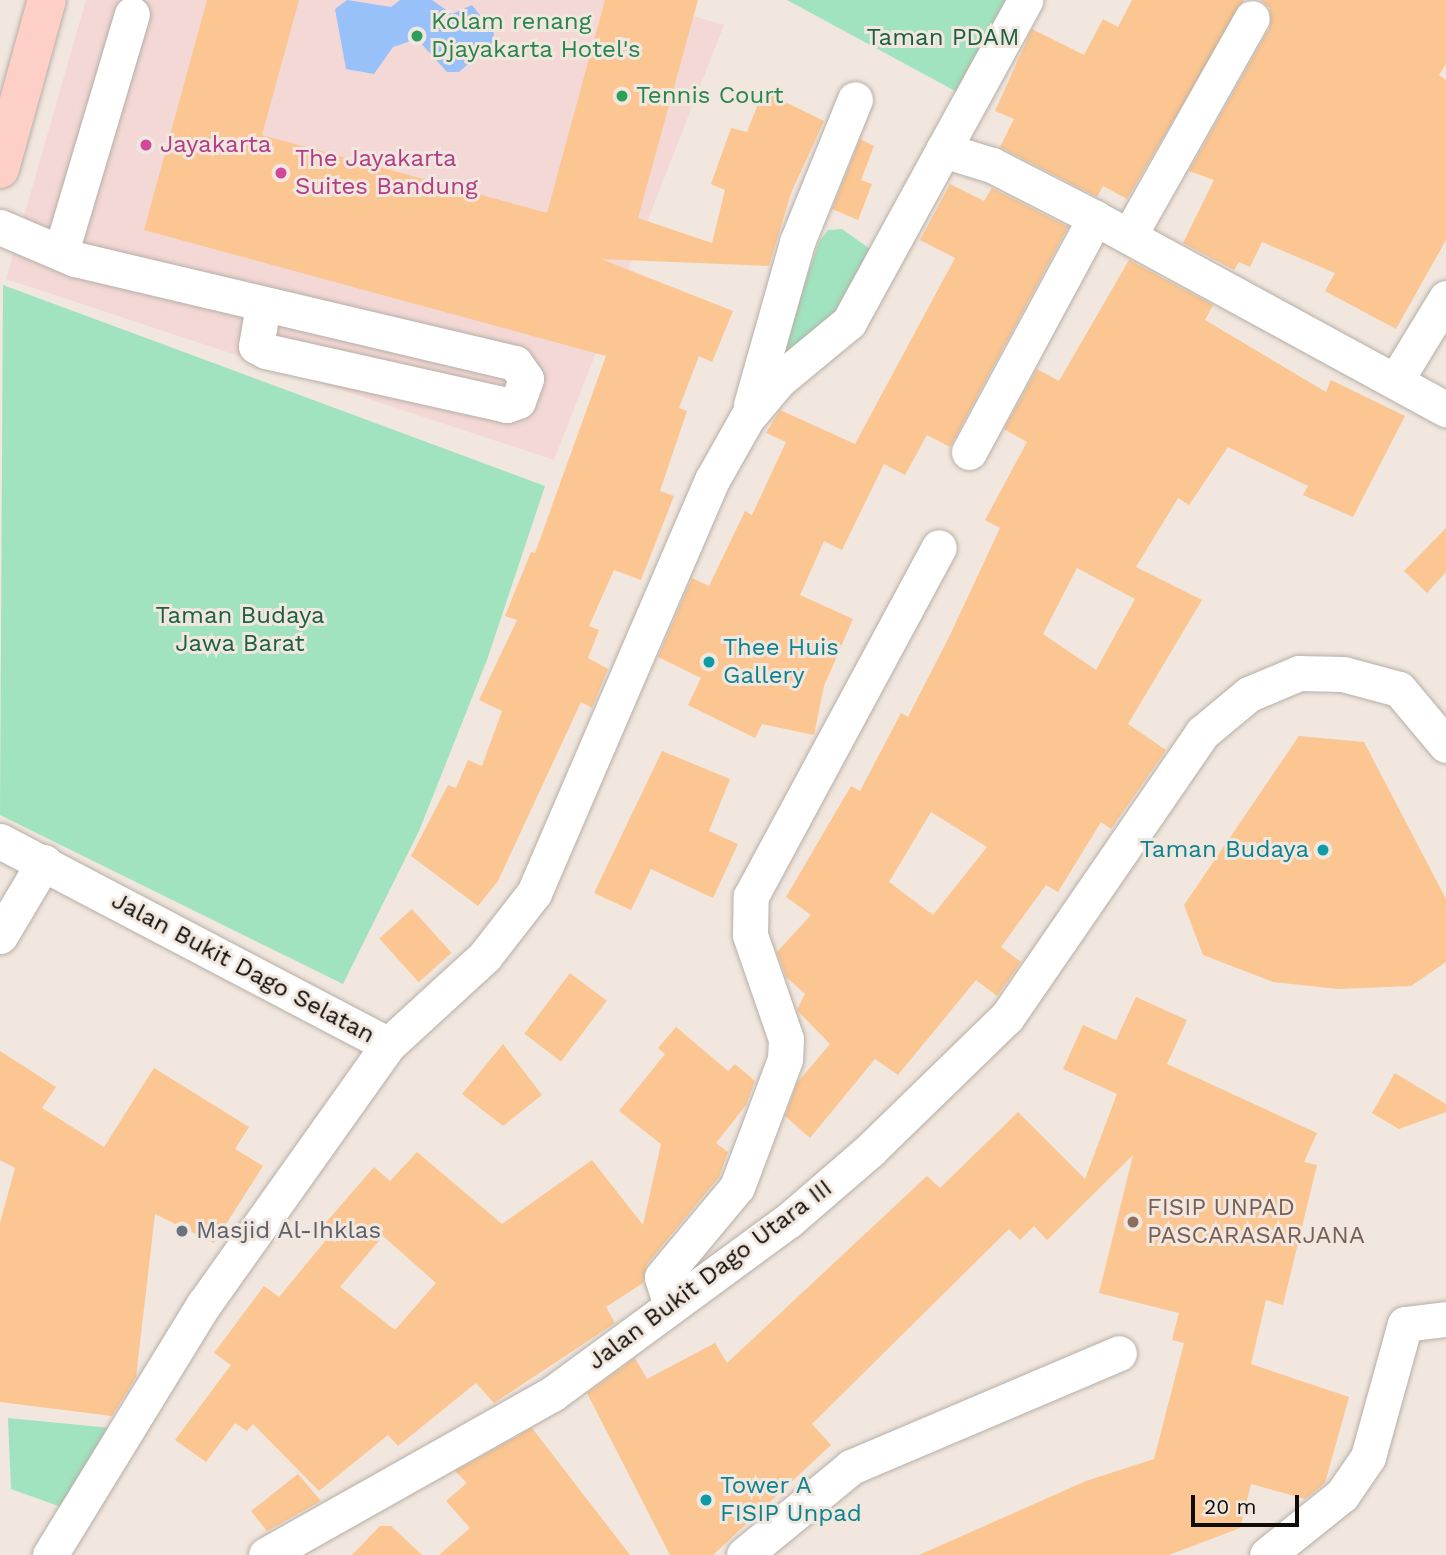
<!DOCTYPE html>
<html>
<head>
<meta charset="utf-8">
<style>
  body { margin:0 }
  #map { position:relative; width:1446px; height:1555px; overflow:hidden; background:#f1e7de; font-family:"Work Sans",sans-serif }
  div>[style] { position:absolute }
  .commercial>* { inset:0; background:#f3d8d5 }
  .green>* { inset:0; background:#a1e3bf }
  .water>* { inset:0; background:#98c0f9 }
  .building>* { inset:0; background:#fbc691; transform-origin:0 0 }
  .roads { filter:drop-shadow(0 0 2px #b7aea6) drop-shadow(0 0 2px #b7aea6) }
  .minor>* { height:35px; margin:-17.5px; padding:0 17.5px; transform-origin:17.5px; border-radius:17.5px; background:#fff }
  .major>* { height:38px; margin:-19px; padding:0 19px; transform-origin:19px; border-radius:19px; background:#fdcfc7 }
  .dots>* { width:19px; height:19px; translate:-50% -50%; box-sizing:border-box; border:4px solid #f1e7de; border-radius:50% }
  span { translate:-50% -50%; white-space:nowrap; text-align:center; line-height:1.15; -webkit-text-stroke:6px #f1e7de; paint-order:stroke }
  .leisure-label { font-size:24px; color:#27864d }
  .left { translate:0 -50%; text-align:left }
  .park-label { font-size:24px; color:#1a6141 }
  .hotel-label { font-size:24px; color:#b23c85 }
  .culture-label { font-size:24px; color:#0d838f }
  .right { translate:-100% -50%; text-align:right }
  .street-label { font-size:24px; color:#0f0c09 }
  .education-label { font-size:24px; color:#785e54 }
  .worship-label { font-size:24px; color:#5b616d }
  .scale { position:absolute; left:1191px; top:1495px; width:108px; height:32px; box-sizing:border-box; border:4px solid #0f0c09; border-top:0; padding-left:9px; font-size:21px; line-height:24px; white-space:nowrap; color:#0f0c09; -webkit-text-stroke:5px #f1e7de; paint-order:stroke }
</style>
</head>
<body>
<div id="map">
  <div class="commercial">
    <i style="clip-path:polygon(86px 0,638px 0,724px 25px,554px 460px,6px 279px)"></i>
  </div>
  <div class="green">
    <i style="clip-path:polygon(787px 0,1007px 0,957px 92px)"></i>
    <i style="clip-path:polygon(842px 229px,877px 254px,835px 321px,786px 363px,782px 350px,819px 242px,828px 230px)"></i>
    <i style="clip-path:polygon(3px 285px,545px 486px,487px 660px,419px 831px,343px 984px,0 815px)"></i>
    <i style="clip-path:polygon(8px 1418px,111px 1428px,64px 1508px,11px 1489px)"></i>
  </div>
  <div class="water">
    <i style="clip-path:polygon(347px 0,391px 7px,400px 0,432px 0,452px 14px,472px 5px,494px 33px,492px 43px,459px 72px,447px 72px,417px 39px,393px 47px,374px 74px,346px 69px,335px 9px)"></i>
  </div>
  <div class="building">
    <i style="clip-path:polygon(207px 0,299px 0,262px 135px,547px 213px,605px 0,698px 0,638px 218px,712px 243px,725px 190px,711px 184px,731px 128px,747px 132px,763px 91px,824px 121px,791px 193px,769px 266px,601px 259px,733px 311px,712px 362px,699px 356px,679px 408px,687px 411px,660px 491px,674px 496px,641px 580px,614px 570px,589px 626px,599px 630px,588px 658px,608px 669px,592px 708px,581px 702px,498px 881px,478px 906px,411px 856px,448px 785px,456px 788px,468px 760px,482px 766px,502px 711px,479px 700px,517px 620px,505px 616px,531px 552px,535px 553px,606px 356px,144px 230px)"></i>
    <i style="clip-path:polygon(1132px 0,1244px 0,1127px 199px,1103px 186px,1097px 197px,1000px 147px,1014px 119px,995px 111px,1032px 29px,1084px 55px,1103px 19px,1118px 27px)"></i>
    <i style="clip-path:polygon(1260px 0,1446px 0,1446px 64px,1439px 75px,1446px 80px,1446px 240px,1396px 329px,1325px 291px,1335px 273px,1262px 242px,1250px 267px,1239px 262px,1234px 270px,1183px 243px,1214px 180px,1189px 171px,1270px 27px,1270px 8px)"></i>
    <i style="clip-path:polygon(860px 139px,874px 146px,861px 180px,872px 184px,858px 220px,832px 209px)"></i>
    <i style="clip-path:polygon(950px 184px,984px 201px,992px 188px,1068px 227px,950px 447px,927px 435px,905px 475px,884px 464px,842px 550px,824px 541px,800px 595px,853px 619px,824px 686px,814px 735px,762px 724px,755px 738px,688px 705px,701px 678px,658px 657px,692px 578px,709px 586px,745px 511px,752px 515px,786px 442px,766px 433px,780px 410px,855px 444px,955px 258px,920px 240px)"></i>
    <i style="clip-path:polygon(evenodd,1129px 260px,1213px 305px,1205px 320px,1326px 392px,1331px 380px,1405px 416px,1353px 517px,1303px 495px,1308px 486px,1228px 447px,1189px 505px,1178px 498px,1136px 567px,1202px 600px,1128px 724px,1166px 750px,1111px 829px,1101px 822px,1058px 892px,1046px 885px,1001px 947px,1021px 962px,997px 996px,976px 980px,898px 1075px,875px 1059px,810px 1138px,785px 1116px,797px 1083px,830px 1044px,797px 1010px,805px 994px,786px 977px,777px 952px,811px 915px,786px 897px,851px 786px,860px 791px,901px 713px,908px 717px,950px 635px,1000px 528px,985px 520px,1027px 442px,1004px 429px,1037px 369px,1059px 381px,1129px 260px,1077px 568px,1135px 599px,1096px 670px,1043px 634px,1077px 568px,1129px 260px,931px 812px,987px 847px,933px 915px,889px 882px,931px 812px)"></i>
    <i style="clip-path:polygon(1446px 528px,1446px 572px,1427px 593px,1404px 571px)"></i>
    <i style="clip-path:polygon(1299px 736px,1364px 742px,1446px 899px,1446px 962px,1411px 986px,1338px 989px,1273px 982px,1203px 955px,1184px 905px)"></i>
    <i style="clip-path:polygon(662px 751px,730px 779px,709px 831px,738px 844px,713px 898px,651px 869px,631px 910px,594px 893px)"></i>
    <i style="left:412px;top:909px;width:59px;height:44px;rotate:48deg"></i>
    <i style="left:570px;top:973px;width:46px;height:76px;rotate:37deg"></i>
    <i style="clip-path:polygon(1136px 997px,1187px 1020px,1167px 1064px,1317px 1133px,1304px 1162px,1317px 1165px,1283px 1305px,1266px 1300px,1251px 1364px,1349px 1397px,1325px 1483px,1305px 1499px,1251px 1484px,1240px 1528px,1169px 1555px,919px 1555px,1086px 1481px,1154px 1459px,1184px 1343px,1172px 1340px,1179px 1313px,1099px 1293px,1133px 1155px,1047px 1240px,1034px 1226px,1020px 1240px,1009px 1229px,812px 1424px,831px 1445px,713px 1555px,670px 1555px,587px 1393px,635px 1358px,647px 1379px,715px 1343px,727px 1363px,927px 1176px,940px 1188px,1018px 1112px,1085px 1179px,1117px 1094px,1063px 1069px,1083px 1025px,1116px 1040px)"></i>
    <i style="clip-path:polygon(evenodd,676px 1027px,728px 1071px,735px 1064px,755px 1081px,746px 1105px,716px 1143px,728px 1152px,719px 1177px,647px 1264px,643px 1283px,606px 1307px,615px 1323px,494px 1403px,476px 1383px,398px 1446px,388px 1435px,319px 1491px,253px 1424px,247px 1431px,235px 1423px,206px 1462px,175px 1440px,231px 1365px,214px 1353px,264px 1286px,279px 1297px,331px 1234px,322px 1227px,374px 1167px,390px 1181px,417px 1152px,502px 1224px,592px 1160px,643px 1225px,661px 1144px,619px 1111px,665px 1054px,658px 1048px,676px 1027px,383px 1236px,436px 1283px,395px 1330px,340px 1287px,383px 1236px)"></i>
    <i style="clip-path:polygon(503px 1044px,542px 1095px,503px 1126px,462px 1094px)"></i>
    <i style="clip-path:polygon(0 1051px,56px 1087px,42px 1108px,104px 1147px,154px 1068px,249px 1127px,235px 1149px,263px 1166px,214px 1243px,155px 1214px,136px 1377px,112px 1416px,0 1402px,0 1223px,15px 1168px,0 1160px)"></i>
    <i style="clip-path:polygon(1395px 1073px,1446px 1104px,1446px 1112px,1399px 1129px,1372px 1113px)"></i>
    <i style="clip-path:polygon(532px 1428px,630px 1555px,439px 1555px,470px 1528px,446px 1501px,467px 1483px,455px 1471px)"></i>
    <i style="clip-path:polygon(298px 1474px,321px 1501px,267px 1531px,251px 1511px)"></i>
    <i style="clip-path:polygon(380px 1526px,391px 1526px,422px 1555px,352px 1555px)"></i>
  </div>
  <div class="roads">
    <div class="minor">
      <i style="left:943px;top:150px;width:51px;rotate:17deg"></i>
      <i style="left:992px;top:165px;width:116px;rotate:27.2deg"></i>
      <i style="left:1095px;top:218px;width:400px;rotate:28.6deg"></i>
      <i style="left:0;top:227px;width:82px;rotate:23.1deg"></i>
      <i style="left:75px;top:259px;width:452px;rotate:13.3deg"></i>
      <i style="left:515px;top:363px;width:19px;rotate:55deg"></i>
      <i style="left:526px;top:379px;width:23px;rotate:110deg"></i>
      <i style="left:518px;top:401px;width:12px;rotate:160deg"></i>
      <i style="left:507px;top:405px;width:247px;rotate:-167.4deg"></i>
      <i style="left:266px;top:351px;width:11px;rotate:-153deg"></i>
      <i style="left:256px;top:346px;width:41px;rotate:-80.1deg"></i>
      <i style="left:1129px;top:236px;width:250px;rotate:-60.6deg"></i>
      <i style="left:61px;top:252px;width:248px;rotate:-73.4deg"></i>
      <i style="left:1396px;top:380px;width:96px;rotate:-58.6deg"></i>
      <i style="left:751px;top:405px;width:169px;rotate:-74.2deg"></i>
      <i style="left:797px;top:242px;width:154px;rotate:-67.9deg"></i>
      <i style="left:969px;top:452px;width:266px;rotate:-61.7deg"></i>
      <i style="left:0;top:841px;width:438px;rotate:27.7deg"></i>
      <i style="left:0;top:936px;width:86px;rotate:-59.3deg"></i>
      <i style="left:671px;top:1305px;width:29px;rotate:-108deg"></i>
      <i style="left:662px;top:1277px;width:117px;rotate:-50.2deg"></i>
      <i style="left:737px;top:1187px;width:137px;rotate:-69.4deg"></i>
      <i style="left:785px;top:1059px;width:20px;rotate:-87deg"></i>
      <i style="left:786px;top:1039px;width:110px;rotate:-109.1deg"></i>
      <i style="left:750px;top:935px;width:39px;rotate:-89deg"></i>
      <i style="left:751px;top:896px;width:396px;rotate:-61.7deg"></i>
      <i style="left:50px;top:1555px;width:294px;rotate:-58.5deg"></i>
      <i style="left:204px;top:1304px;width:318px;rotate:-54.6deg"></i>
      <i style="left:388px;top:1045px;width:132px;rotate:-42.5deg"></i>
      <i style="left:485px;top:956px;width:80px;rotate:-52.1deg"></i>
      <i style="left:534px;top:893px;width:450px;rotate:-66.7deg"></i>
      <i style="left:712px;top:480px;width:71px;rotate:-60.6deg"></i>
      <i style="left:747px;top:418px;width:50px;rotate:-49.9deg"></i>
      <i style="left:779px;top:380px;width:91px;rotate:-39.6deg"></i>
      <i style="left:849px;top:322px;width:367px;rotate:-61.3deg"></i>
      <i style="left:266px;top:1555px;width:328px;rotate:-29.4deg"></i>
      <i style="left:552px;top:1394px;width:294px;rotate:-36.3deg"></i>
      <i style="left:789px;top:1220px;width:107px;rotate:-40.8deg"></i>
      <i style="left:870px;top:1150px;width:191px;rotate:-44.2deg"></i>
      <i style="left:1007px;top:1017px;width:345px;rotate:-55.5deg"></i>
      <i style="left:1202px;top:733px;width:61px;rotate:-39.7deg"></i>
      <i style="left:1249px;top:694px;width:54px;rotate:-22.8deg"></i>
      <i style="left:1299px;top:673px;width:44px;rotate:1.3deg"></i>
      <i style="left:1343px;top:674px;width:58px;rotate:15deg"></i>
      <i style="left:1399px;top:689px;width:73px;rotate:50deg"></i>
      <i style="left:744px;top:1555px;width:139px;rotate:-39.4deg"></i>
      <i style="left:851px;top:1467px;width:291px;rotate:-23deg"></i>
      <i style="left:1267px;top:1555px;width:96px;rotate:-38.7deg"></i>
      <i style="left:1342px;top:1495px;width:46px;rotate:-55.6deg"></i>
      <i style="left:1368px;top:1457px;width:138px;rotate:-74.5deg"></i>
      <i style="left:1405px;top:1324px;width:41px;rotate:-7deg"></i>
    </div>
    <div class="major">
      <i style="left:0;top:169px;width:175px;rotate:-74.5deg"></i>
    </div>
  </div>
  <div class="dots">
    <i style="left:417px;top:36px;background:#2e9e5b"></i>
    <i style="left:622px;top:96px;background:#2e9e5b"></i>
    <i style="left:146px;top:145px;background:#d1479c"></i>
    <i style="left:281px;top:173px;background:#d1479c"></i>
    <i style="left:709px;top:662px;background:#0f9aa8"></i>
    <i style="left:1323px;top:850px;background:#0f9aa8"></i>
    <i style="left:1133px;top:1222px;background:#8d6e63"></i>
    <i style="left:182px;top:1231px;background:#6b7280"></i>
    <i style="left:706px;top:1500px;background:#0f9aa8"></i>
  </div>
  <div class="leisure-label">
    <span class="left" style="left:431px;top:36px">Kolam renang<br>Djayakarta Hotel's</span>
    <span class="left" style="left:636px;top:96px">Tennis Court</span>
  </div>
  <div class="park-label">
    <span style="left:943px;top:38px">Taman PDAM</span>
    <span style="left:240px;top:630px">Taman Budaya<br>Jawa Barat</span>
  </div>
  <div class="hotel-label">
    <span class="left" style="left:160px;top:145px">Jayakarta</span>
    <span class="left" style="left:295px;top:173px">The Jayakarta<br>Suites Bandung</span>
  </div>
  <div class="culture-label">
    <span class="left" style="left:723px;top:662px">Thee Huis<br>Gallery</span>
    <span class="right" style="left:1309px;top:850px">Taman Budaya</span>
    <span class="left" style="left:720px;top:1500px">Tower A<br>FISIP Unpad</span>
  </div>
  <div class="street-label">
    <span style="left:243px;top:968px;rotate:28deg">Jalan Bukit Dago Selatan</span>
    <span style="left:710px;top:1275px;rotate:-37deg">Jalan Bukit Dago Utara III</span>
  </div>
  <div class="education-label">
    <span class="left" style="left:1147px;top:1222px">FISIP UNPAD<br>PASCARASARJANA</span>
  </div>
  <div class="worship-label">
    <span class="left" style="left:196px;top:1231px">Masjid Al-Ihklas</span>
  </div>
  <div class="scale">20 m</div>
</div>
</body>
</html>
